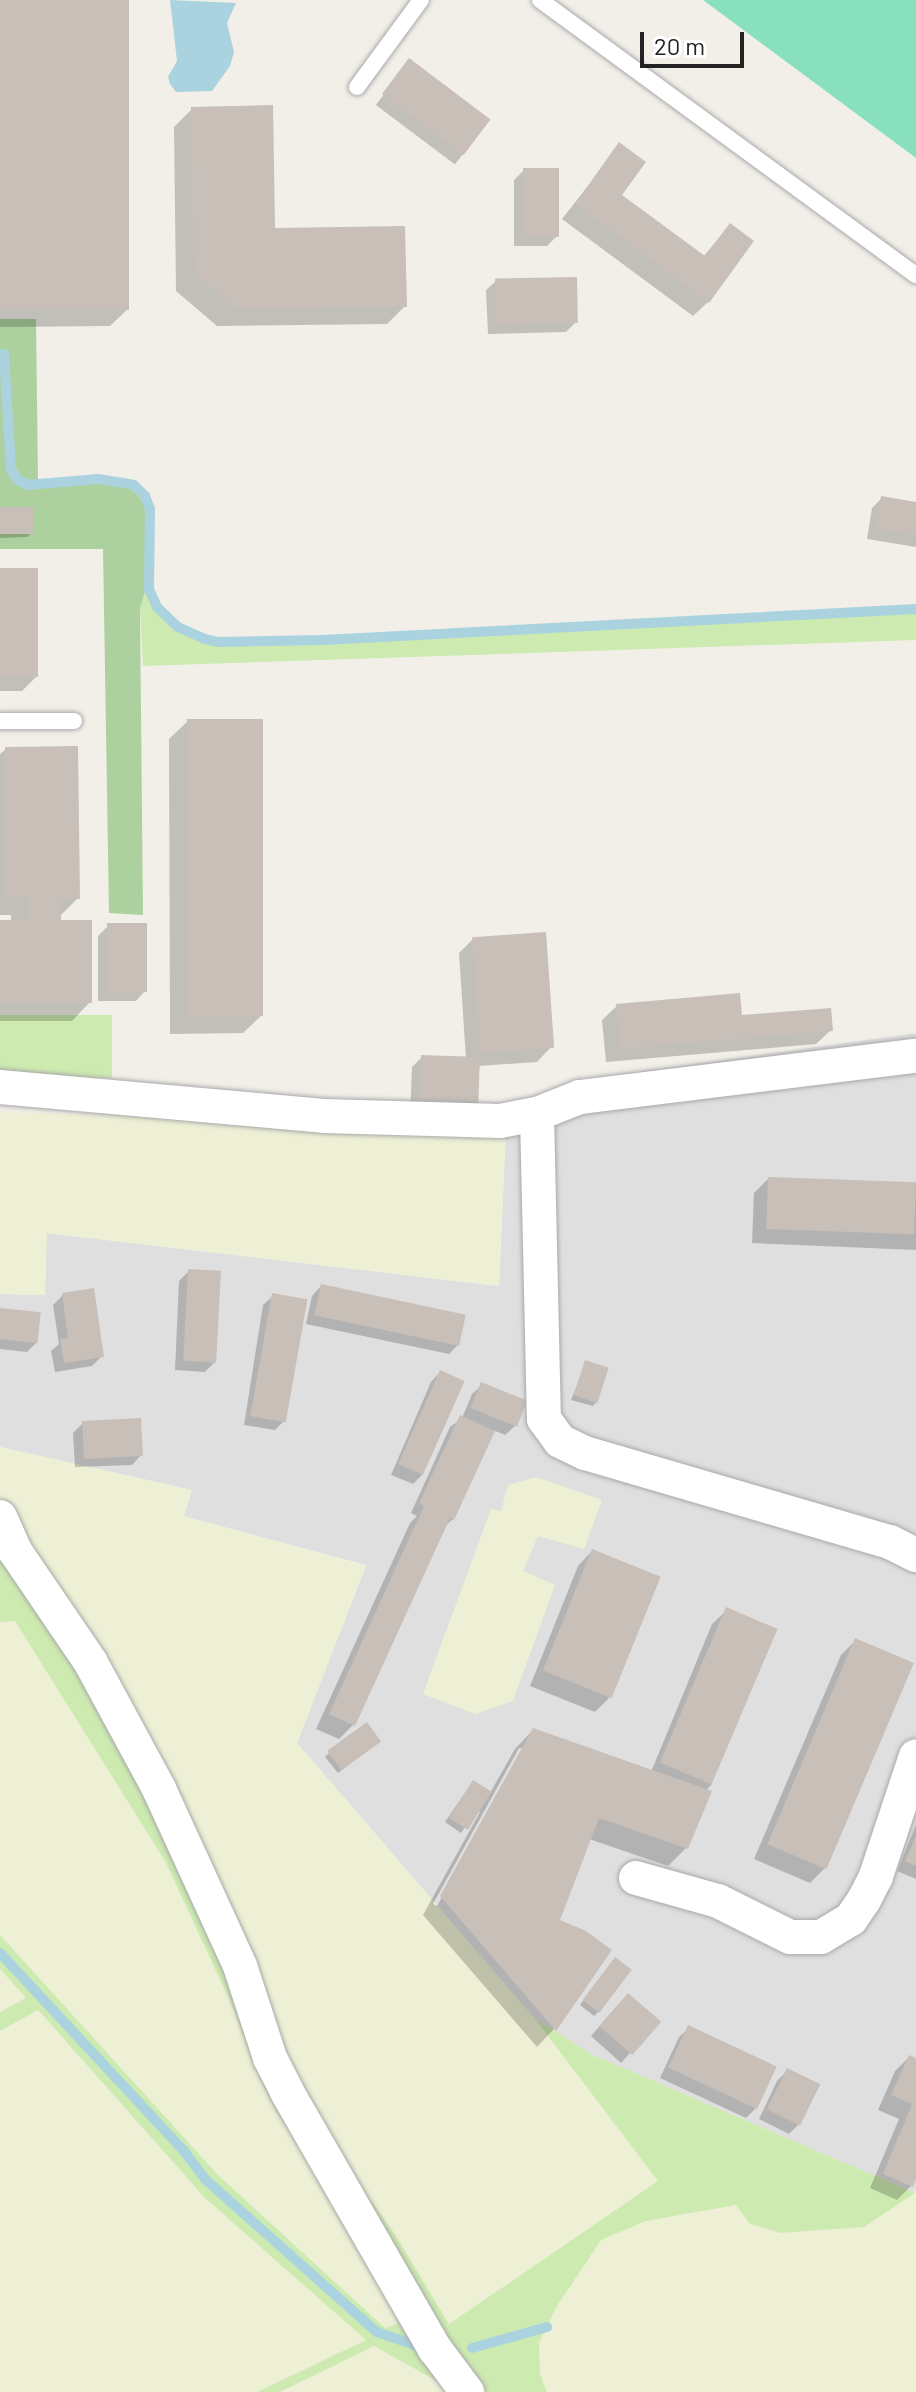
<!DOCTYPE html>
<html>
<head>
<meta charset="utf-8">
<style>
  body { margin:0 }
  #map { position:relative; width:916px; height:2392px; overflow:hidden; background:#f2efe9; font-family:Barlow,sans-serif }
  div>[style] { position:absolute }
  .residential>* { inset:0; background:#e0dfdf }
  .farmland>* { inset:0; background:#eef0d5 }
  .grass>* { inset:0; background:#cdebb0; transform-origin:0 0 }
  .forest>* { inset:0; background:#add19e }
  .pitch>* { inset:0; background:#88e0be }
  .water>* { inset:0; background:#aad3df }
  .shadow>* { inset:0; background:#0003; transform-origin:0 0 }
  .stream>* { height:10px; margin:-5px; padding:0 5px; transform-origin:5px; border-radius:5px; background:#aad3df }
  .building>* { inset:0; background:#c7bfb8; transform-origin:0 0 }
  .roads { filter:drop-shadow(0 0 2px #a9a9a9) drop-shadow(0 0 2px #a9a9a9) }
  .lane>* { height:16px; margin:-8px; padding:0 8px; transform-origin:8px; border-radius:8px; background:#fff }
  .street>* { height:34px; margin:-17px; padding:0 17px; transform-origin:17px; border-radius:17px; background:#fff }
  span { translate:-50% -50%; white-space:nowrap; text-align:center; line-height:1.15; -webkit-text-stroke:7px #fff; paint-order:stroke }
  .scale { position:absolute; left:640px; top:32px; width:104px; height:36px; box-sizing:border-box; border:4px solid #222; border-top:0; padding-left:10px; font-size:24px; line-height:28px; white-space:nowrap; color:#222; -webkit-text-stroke:6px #fff; paint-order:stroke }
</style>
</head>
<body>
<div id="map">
  <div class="residential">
    <i style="clip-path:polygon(916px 1033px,916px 2190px,915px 2193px,593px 2055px,535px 2019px,297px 1743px,366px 1565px,183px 1516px,192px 1490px,0 1447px,0 1294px,45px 1295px,46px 1233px,499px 1286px,506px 1130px,579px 1080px)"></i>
  </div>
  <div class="farmland">
    <i style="clip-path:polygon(0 1112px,506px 1130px,499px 1286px,47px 1233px,45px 1295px,0 1294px)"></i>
    <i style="clip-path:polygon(0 1447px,192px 1490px,184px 1516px,366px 1566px,297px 1743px,535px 2019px,658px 2181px,449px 2324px,396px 2236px,294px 2090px,4px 1510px,0 1497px)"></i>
    <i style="clip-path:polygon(536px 1477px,602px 1500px,584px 1549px,538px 1536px,523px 1571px,555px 1585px,513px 1701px,475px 1714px,423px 1694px,491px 1509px,501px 1511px,508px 1485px)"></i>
    <i style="clip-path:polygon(6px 1620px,15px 1621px,52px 1676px,165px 1861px,230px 2001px,260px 2079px,278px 2115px,304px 2150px,399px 2323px,385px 2328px,218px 2175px,0 1935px,0 1622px)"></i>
    <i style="clip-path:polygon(0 1969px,26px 1998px,0 2012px)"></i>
    <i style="clip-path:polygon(37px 2010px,206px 2199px,367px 2340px,257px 2392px,0 2392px,0 2031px)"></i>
    <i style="clip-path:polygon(916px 2190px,916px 2392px,547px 2392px,540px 2374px,539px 2343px,557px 2306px,600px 2240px,646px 2221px,737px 2205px,750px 2224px,780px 2233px,864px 2227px)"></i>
    <i style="clip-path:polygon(374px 2345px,450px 2392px,280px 2392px)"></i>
  </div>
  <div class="grass">
    <i style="clip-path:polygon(146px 589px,163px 619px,177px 629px,218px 645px,916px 611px,916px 640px,143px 666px,140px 608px)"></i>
    <i style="left:0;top:1015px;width:112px;height:63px"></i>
    <i style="clip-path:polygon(0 1540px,129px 1752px,424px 2345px,378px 2330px,209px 2178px,186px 2149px,0 1948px,0 1935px,218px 2175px,385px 2328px,399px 2323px,304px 2150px,278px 2115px,260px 2079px,230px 2001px,165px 1861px,15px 1621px,0 1622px)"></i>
    <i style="clip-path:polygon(0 1957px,228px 2205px,376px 2336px,431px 2353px,445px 2386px,374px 2346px,280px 2392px,257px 2392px,366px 2340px,206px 2199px,38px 2010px,0 2031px,0 2012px,26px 1998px,0 1969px)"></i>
    <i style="clip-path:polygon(535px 2019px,593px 2055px,915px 2193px,864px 2227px,780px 2233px,750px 2224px,736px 2205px,646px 2221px,601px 2240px,557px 2306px,539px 2343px,540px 2374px,547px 2392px,476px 2392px,294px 2090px,396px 2236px,449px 2324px,658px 2181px)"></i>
  </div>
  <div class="forest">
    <i style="clip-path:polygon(0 319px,36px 319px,38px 481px,27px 482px,13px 468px,7px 352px,0 351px)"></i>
    <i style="clip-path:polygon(0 357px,8px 470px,16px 480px,27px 487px,98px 482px,116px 484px,133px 488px,147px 509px,146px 589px,140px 608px,143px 915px,109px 913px,103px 549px,0 549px)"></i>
  </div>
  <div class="pitch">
    <i style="clip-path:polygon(703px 0,916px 0,916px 158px)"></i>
  </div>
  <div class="water">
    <i style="clip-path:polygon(170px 0,236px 3px,227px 23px,234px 52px,230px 66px,212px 91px,176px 92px,170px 84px,168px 77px,177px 61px)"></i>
  </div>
  <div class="shadow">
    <i style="clip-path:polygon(0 0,127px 0,129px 308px,110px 326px,0 327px)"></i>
    <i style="left:409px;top:61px;width:99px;height:55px;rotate:37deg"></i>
    <i style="clip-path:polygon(192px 109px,273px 230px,405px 306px,387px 324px,217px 326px,176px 291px,174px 127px)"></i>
    <i style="clip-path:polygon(620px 145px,620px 195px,703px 257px,730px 225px,708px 302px,693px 316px,562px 219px)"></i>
    <i style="clip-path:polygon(524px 170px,557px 236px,547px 246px,514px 246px,514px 180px)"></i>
    <i style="clip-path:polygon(496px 281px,576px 322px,566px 332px,488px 334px,486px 290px)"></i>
    <i style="clip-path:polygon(882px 498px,916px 504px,916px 547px,867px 539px,872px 508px)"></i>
    <i style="clip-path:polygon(0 510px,32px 533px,27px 537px,0 538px)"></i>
    <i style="clip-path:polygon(0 570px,37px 676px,22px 691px,0 691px)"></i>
    <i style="clip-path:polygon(188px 721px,262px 1015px,243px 1033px,170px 1034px,169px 739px)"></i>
    <i style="clip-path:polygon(6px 749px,78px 898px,59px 917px,90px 1002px,72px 1021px,0 1021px,0 922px,11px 922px,11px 915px,0 915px,0 754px)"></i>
    <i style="clip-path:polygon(108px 926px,145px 991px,136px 1001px,98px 1001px,98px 936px)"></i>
    <i style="clip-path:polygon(473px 939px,551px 1047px,537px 1062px,478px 1066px,410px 1117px,412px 1067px,422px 1057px,466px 1059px,459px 953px)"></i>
    <i style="clip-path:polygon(617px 1006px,831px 1030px,816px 1044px,606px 1062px,602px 1020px)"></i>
    <i style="clip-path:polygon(768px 1179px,916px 1185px,916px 1250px,752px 1243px,754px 1193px)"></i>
    <i style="clip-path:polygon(189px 1271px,215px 1362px,205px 1372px,175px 1370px,179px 1281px)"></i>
    <i style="clip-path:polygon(321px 1286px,459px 1344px,449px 1354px,306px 1324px,312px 1296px)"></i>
    <i style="clip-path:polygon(63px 1295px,102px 1356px,92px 1366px,55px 1372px,51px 1351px,59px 1344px,53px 1305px)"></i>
    <i style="clip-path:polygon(273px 1296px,285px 1420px,275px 1430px,244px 1425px,263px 1305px)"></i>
    <i style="clip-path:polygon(0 1310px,37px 1342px,27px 1352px,0 1349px)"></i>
    <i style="clip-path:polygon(586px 1363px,597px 1401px,593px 1406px,571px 1400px)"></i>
    <i style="clip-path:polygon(440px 1372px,423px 1474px,413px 1484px,391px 1475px,431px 1382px)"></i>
    <i style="clip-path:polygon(482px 1385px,515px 1426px,505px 1435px,493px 1430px,453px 1519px,443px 1528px,353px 1725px,339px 1739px,316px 1729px,410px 1523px,417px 1516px,411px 1513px,450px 1427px,462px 1418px,472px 1394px)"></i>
    <i style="clip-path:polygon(83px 1423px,141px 1455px,132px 1465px,75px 1467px,73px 1433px)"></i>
    <i style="clip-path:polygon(592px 1551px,609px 1698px,595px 1712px,530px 1686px,578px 1566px)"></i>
    <i style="clip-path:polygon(evenodd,727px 1610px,712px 1784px,705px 1791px,687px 1847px,668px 1866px,589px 1839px,557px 1921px,610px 1951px,554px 2029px,537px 2047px,423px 1915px,480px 1812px,477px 1810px,461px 1833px,445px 1822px,469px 1787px,490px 1793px,515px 1749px,533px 1730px,651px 1772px,712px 1624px,727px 1610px,519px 1748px,524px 1748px,437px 1906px,433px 1904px,519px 1748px)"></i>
    <i style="clip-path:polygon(856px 1640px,824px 1869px,810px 1883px,754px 1859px,841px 1655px)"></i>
    <i style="clip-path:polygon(374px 1745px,338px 1773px,325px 1757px,330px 1752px)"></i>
    <i style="clip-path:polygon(916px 1825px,916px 1879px,897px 1871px)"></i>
    <i style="clip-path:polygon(611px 1964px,598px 2012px,594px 2016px,580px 2005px)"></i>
    <i style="clip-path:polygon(618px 2005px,658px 2022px,621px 2063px,591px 2036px)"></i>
    <i style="clip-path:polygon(689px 2028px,756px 2108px,746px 2118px,660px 2078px,679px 2037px)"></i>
    <i style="clip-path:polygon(909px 2057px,916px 2060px,916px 2174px,911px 2186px,897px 2200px,870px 2188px,899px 2119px,878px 2110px,895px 2071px)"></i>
    <i style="clip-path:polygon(787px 2071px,799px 2124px,789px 2134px,759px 2119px,777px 2081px)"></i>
  </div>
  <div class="stream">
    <i style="left:0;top:354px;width:4px"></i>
    <i style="left:4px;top:354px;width:115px;rotate:86.5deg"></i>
    <i style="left:11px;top:469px;width:12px;rotate:59deg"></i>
    <i style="left:17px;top:479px;width:12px;rotate:31deg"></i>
    <i style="left:27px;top:485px;width:71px;rotate:-4.8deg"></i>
    <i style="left:98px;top:479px;width:36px;rotate:9deg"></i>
    <i style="left:134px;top:485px;width:16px;rotate:45deg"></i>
    <i style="left:145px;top:496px;width:14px;rotate:69deg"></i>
    <i style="left:150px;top:509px;width:80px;rotate:90.7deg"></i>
    <i style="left:149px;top:589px;width:20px;rotate:66deg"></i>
    <i style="left:157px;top:607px;width:29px;rotate:44deg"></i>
    <i style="left:178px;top:627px;width:30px;rotate:24deg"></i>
    <i style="left:205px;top:639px;width:13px;rotate:13deg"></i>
    <i style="left:218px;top:642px;width:105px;rotate:-1.1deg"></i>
    <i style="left:323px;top:640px;width:594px;rotate:-2.99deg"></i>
    <i style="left:0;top:1953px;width:270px;rotate:47.1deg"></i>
    <i style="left:184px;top:2151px;width:35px;rotate:53deg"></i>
    <i style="left:205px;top:2179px;width:230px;rotate:41.7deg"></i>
    <i style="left:377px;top:2332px;width:50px;rotate:18.8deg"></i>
    <i style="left:472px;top:2348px;width:78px;rotate:-15.6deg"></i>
  </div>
  <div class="building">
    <i style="left:0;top:0;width:129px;height:310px"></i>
    <i style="left:409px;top:58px;width:102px;height:45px;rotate:37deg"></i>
    <i style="clip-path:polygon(273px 105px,275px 228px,405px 226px,407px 307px,236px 309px,194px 272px,191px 107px)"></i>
    <i style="clip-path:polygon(619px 142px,646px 162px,622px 195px,705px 256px,730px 223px,754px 241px,709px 303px,575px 204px)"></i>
    <i style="left:523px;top:168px;width:36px;height:69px"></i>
    <i style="left:577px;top:277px;width:46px;height:82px;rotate:89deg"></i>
    <i style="clip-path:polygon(881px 496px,916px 502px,916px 536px,876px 529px)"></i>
    <i style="left:34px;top:507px;width:27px;height:34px;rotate:90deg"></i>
    <i style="left:0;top:568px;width:38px;height:109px"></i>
    <i style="left:187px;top:719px;width:76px;height:297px"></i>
    <i style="clip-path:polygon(78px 746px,80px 899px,61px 899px,61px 920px,92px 920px,92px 1003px,0 1004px,0 920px,29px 920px,29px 898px,6px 897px,5px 747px)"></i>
    <i style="left:147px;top:923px;width:69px;height:40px;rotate:90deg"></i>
    <i style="left:546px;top:932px;width:116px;height:74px;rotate:86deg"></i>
    <i style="clip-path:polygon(740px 993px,742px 1015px,831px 1008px,833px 1031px,620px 1049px,616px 1004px)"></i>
    <i style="left:421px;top:1055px;width:59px;height:53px;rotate:2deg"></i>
    <i style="left:768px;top:1177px;width:148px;height:52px;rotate:2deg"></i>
    <i style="left:188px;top:1269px;width:33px;height:92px;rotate:3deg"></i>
    <i style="left:321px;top:1284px;width:148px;height:32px;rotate:12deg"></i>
    <i style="clip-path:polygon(94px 1288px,104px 1357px,64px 1363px,60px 1339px,68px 1338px,62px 1293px)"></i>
    <i style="left:272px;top:1293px;width:36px;height:125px;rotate:10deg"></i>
    <i style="left:0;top:1308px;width:41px;height:31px;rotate:6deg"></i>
    <i style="left:585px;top:1360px;width:25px;height:37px;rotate:18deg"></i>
    <i style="left:440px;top:1370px;width:27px;height:103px;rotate:24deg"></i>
    <i style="left:481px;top:1382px;width:50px;height:28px;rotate:22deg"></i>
    <i style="clip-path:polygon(460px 1415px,495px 1431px,454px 1520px,450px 1518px,355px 1726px,329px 1714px,424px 1506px,419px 1503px)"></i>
    <i style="left:141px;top:1418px;width:38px;height:59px;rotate:87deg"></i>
    <i style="left:592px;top:1549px;width:74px;height:131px;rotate:22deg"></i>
    <i style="left:726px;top:1607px;width:56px;height:169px;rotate:23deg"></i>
    <i style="left:855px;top:1638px;width:64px;height:224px;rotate:23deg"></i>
    <i style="left:367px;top:1722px;width:24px;height:49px;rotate:54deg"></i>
    <i style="clip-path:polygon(533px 1728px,712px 1791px,688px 1849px,599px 1818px,560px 1920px,586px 1931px,612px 1950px,556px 2031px,440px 1896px)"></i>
    <i style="left:473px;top:1780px;width:22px;height:45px;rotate:32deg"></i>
    <i style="clip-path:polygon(916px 1836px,916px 1866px,905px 1861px)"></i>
    <i style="left:615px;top:1957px;width:21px;height:54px;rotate:37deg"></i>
    <i style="left:628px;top:1993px;width:44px;height:44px;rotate:41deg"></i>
    <i style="left:688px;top:2025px;width:98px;height:47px;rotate:25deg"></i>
    <i style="clip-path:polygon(909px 2055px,916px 2058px,916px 2179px,913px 2187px,883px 2174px,912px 2104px,891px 2095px)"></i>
    <i style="left:787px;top:2068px;width:37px;height:46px;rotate:26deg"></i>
  </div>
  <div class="roads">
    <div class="lane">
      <i style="left:540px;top:0;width:466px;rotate:36.2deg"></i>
      <i style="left:357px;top:87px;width:108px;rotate:-53.7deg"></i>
      <i style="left:0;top:721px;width:74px"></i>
    </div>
    <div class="street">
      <i style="left:0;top:1087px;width:325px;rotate:5.1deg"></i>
      <i style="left:324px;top:1116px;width:176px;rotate:1.6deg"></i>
      <i style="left:500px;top:1121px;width:38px;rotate:-11deg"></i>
      <i style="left:537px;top:1114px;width:46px;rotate:-21.6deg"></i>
      <i style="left:580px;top:1097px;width:338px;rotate:-7deg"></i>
      <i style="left:537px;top:1114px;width:305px;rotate:88.7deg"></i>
      <i style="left:544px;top:1419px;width:27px;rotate:54deg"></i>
      <i style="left:560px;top:1441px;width:28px;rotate:26deg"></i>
      <i style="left:585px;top:1453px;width:318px;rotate:16.3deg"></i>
      <i style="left:890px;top:1542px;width:29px;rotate:27deg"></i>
      <i style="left:0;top:1517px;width:37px;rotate:66deg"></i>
      <i style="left:15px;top:1551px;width:135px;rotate:55.8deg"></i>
      <i style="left:91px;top:1663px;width:143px;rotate:61.6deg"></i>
      <i style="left:159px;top:1789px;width:195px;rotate:65.4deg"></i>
      <i style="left:240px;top:1966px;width:97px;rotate:71.9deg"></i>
      <i style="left:270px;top:2058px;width:38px;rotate:63deg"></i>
      <i style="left:287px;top:2092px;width:297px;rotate:60.1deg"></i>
      <i style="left:435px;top:2349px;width:54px;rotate:53.3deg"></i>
      <i style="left:636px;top:1878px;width:85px;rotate:15.7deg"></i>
      <i style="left:718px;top:1901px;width:80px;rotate:26.6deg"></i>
      <i style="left:790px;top:1937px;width:31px"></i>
      <i style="left:821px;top:1937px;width:35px;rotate:-31deg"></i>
      <i style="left:851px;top:1919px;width:23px;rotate:-56deg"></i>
      <i style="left:864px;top:1900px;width:27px;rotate:-63deg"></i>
      <i style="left:876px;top:1876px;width:126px;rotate:-71.6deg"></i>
    </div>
  </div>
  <div class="scale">20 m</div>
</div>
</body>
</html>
